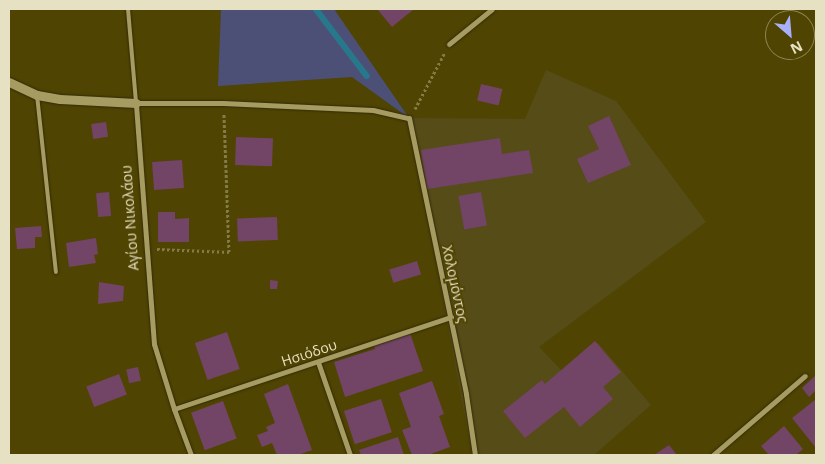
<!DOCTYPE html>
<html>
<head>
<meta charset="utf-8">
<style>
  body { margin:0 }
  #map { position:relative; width:825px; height:464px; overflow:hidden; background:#504402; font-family:"Open Sans",sans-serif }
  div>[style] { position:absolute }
  .built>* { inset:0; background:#564c18 }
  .green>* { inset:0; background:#4c5077 }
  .stream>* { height:5.5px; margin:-2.75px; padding:0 2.75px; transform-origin:2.75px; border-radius:2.75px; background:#28788c }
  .building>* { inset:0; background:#724465; transform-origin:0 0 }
  .path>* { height:3px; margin-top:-1.5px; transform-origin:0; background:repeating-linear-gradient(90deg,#847b45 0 2.5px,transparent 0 5px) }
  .roads { filter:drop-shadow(0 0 1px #312b0c) drop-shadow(0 0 1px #312b0c) }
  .service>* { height:4px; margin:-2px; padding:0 2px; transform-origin:2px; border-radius:2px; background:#a69b60 }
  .minor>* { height:5px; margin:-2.5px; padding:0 2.5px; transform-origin:2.5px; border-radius:2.5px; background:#a69b60 }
  .tertiary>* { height:9px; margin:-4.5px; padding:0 4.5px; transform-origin:4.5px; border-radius:4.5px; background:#a69b60 }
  span { translate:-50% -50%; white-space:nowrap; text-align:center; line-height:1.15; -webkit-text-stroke:4px #504402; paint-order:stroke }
  .street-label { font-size:14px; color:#e6e1c3 }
  .frame { position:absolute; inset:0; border:10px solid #e6e1c3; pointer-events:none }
  .north { position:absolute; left:765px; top:10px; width:50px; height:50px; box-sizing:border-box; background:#504402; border:1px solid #8c834f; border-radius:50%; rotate:153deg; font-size:14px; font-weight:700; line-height:20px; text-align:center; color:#e6e1c3 }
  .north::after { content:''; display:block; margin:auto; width:18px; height:22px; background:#a8b0fc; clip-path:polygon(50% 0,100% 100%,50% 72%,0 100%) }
</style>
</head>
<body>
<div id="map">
  <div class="built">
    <i style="clip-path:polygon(546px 70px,616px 101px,706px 222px,539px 347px,563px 372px,598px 343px,651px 405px,594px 455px,472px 455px,409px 118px,525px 119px)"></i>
  </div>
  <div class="green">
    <i style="clip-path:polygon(221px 9px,334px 9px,409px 118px,352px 77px,218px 86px)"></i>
  </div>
  <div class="stream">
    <i style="left:316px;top:9px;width:84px;rotate:52.7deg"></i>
  </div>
  <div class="building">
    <i style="clip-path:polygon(377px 9px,414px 9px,392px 27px)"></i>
    <i style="left:481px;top:84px;width:22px;height:17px;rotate:13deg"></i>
    <i style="clip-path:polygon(609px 116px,631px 165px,588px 183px,577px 159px,599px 149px,588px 126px)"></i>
    <i style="left:106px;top:122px;width:15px;height:15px;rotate:82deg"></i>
    <i style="left:236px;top:137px;width:37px;height:28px;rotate:2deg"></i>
    <i style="clip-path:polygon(500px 138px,502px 154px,529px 150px,533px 173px,427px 189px,421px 150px)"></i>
    <i style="left:182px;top:160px;width:28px;height:30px;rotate:86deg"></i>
    <i style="left:109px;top:192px;width:24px;height:13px;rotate:85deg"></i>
    <i style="left:481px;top:192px;width:34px;height:23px;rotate:80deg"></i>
    <i style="clip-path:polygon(158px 212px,175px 212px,175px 219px,189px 218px,189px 242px,158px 242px)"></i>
    <i style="left:277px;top:217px;width:23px;height:40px;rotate:88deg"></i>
    <i style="clip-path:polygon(41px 226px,42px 237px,35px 237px,35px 248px,17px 249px,15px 228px)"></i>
    <i style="clip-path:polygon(96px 238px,98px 254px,94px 255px,96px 263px,69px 267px,66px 243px)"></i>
    <i style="left:417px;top:261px;width:14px;height:29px;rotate:73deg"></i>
    <i style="clip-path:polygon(270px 280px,278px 281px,277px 289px,270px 289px)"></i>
    <i style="clip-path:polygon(99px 282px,124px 286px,123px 301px,98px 304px)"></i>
    <i style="left:227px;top:332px;width:39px;height:34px;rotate:71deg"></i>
    <i style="clip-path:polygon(410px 333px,423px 371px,345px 397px,334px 362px,375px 349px,374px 346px)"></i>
    <i style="clip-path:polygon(595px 341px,621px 372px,603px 387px,613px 399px,580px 427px,564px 407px,525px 438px,503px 411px,542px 380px,545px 384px)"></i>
    <i style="left:138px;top:367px;width:14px;height:12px;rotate:78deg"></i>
    <i style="left:119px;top:374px;width:22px;height:35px;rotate:69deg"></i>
    <i style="clip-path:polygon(816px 375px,816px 390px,809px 397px,802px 388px)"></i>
    <i style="clip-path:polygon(432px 381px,444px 414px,439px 416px,450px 447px,428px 455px,412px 455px,402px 430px,411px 427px,399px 393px)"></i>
    <i style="clip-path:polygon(288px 384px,312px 450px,298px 455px,277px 455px,272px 443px,262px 447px,257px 435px,268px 431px,266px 427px,275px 423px,264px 394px)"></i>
    <i style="left:381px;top:399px;width:35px;height:39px;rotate:72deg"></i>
    <i style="clip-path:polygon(816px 399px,816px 448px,792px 418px)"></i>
    <i style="left:223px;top:401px;width:40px;height:34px;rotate:70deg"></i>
    <i style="clip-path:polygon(784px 426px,803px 449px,796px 455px,769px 455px,761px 446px)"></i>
    <i style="clip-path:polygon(398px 437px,404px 455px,361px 455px,359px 450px)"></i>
    <i style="clip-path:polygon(669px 445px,677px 455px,654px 455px)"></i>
  </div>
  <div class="path">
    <i style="left:415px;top:109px;width:64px;rotate:-62.2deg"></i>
    <i style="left:157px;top:249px;width:72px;rotate:2.4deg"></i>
    <i style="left:229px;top:252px;width:139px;rotate:-92.1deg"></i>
  </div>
  <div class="roads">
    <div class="service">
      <i style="left:128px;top:9px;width:94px;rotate:85.1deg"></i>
      <i style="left:37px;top:95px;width:178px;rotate:83.9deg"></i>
    </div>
    <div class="minor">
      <i style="left:449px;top:44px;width:55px;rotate:-39.1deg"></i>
      <i style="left:318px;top:362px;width:98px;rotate:71deg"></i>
      <i style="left:174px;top:409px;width:292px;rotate:-18.4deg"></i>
      <i style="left:191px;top:455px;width:49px;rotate:-110.3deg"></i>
      <i style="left:174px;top:409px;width:68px;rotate:-107.1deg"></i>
      <i style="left:154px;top:344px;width:242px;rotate:-94.3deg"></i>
      <i style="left:136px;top:103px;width:87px"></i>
      <i style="left:223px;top:103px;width:150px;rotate:2.7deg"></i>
      <i style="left:373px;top:110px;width:37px;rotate:13deg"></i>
      <i style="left:409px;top:118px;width:282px;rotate:78.3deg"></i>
      <i style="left:466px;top:394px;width:62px;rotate:81.6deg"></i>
      <i style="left:713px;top:455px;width:121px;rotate:-40.7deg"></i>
    </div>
    <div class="tertiary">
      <i style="left:9px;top:82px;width:31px;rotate:25deg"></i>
      <i style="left:37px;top:95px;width:23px;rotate:10deg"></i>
      <i style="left:60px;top:99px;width:76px;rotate:3deg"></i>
    </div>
  </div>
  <div class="street-label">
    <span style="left:130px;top:218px;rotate:-94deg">Αγίου Νικολάου</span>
    <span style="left:455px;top:284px;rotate:78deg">Χολομόντος</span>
    <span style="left:309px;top:353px;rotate:-18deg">Ησιόδου</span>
  </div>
  <div class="frame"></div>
  <div class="north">N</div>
</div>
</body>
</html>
